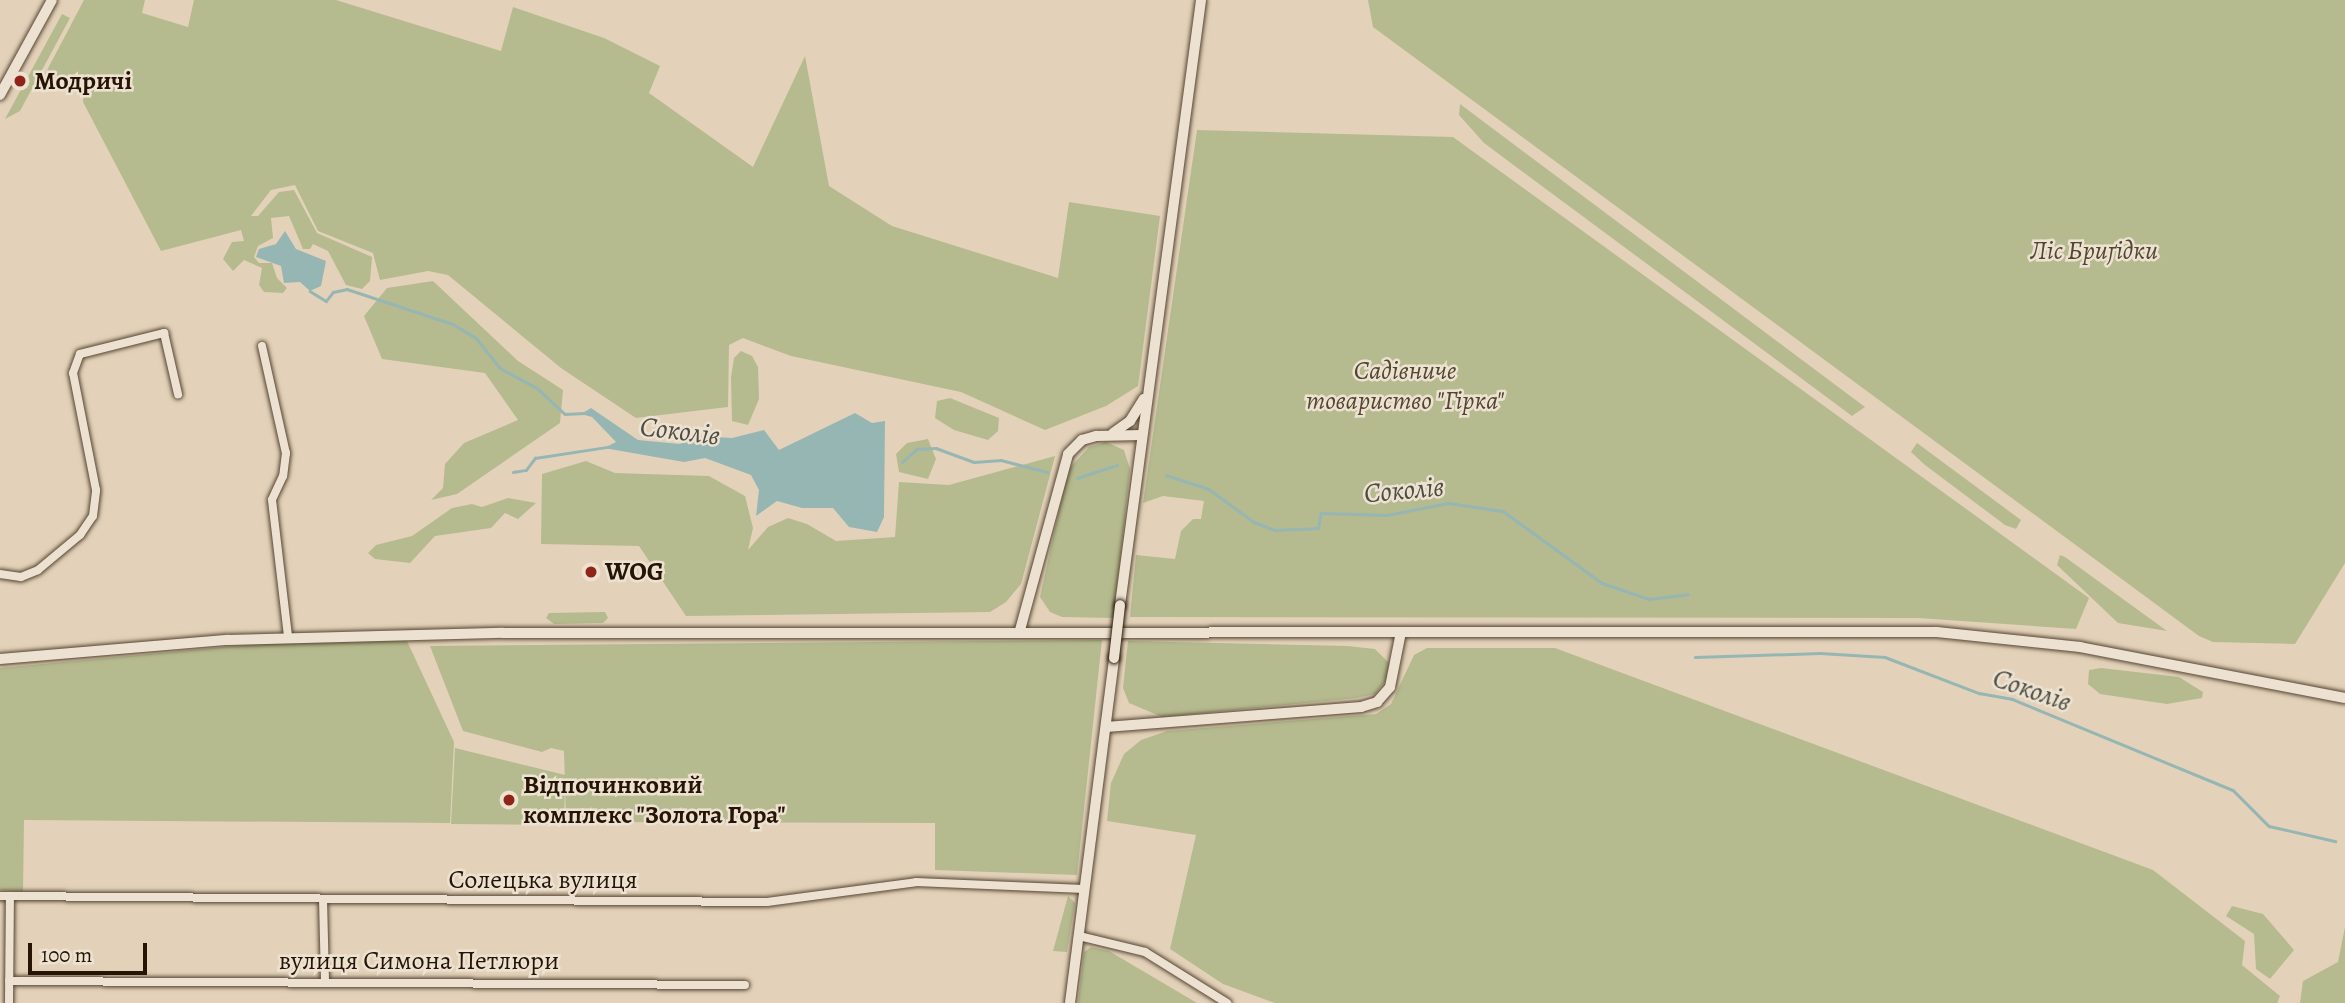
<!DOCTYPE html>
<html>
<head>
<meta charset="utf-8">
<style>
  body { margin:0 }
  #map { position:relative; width:2345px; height:1003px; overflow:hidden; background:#e3d2b9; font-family:Alegreya,serif }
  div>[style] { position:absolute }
  .green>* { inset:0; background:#b5bb8e }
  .water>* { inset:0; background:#96b6b4 }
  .stream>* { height:2.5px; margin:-1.25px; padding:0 1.25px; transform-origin:1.25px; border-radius:1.25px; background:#96b6b4 }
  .roads { filter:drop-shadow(0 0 2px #554432) drop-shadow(0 0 2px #554432) }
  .street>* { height:8px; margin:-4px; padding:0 4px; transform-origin:4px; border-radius:4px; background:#ede2d2 }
  .secondary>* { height:10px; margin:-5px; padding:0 5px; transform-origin:5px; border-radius:5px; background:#ede2d2 }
  .bridges { filter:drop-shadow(0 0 2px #261505) drop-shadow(0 0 2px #261505) }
  .secondary-bridge>* { height:10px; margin:-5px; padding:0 5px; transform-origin:5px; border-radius:5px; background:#ede2d2 }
  .dots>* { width:19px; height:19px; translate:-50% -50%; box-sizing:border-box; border:4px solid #ede2d2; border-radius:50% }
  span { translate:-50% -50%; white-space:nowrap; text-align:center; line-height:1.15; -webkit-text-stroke:5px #ede2d2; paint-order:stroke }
  .poi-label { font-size:26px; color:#261505; font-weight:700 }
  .left { translate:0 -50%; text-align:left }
  .park-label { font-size:26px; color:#51472e; font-style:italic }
  .street-label { font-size:26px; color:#261505 }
  .water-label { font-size:28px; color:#4d4d42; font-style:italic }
  .scale { position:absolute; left:28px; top:943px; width:119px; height:32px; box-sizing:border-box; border:4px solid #261505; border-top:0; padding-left:9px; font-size:21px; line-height:24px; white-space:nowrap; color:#261505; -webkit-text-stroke:5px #ede2d2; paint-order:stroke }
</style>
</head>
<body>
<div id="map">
  <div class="green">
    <i style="clip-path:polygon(84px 0,145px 0,142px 13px,188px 27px,194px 0,336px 0,501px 51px,513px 7px,604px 38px,660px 66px,649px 93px,753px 167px,805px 56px,829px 186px,892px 226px,1058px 278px,1069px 202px,1160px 216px,1138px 386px,1106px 406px,1045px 430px,961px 392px,791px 356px,743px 338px,729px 345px,728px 407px,636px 418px,561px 368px,448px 275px,428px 271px,380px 280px,373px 253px,318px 231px,295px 185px,271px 190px,251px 216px,258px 216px,279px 192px,294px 190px,317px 233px,372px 257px,370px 281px,362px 289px,346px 285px,328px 251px,313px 244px,310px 249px,303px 249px,289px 216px,271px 218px,273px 238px,258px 246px,254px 257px,259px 263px,272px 263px,277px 278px,287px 288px,283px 293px,264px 292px,259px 285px,262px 268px,244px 260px,233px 271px,223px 259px,232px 242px,244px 241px,241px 230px,161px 251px,83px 102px,85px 87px,45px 74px)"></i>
    <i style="clip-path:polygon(1368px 0,2345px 0,2345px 563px,2295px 644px,2213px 642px,2199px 636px,1373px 27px)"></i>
    <i style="clip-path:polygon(62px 14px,70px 18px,20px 111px,5px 119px)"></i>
    <i style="clip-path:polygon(1460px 104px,1865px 407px,1852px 416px,1484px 143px,1459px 115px)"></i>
    <i style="clip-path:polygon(1197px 130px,1453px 137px,2089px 598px,2076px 629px,1918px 618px,1130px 617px,1136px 555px,1175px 559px,1181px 531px,1193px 519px,1201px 519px,1204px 501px,1163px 496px,1143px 503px)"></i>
    <i style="clip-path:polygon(433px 281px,518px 361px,563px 390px,560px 423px,457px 494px,431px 500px,443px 488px,445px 464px,464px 443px,518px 420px,485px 373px,382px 359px,364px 316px,387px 288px)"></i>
    <i style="clip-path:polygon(741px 351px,752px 356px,758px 367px,759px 399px,748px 425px,732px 421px,731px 377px,734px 358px)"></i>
    <i style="clip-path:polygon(950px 398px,999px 418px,998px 431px,988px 440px,954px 430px,935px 418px,937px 401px)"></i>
    <i style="clip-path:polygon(928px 439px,936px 459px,928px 479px,899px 472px,896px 454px,907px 443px)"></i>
    <i style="clip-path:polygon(1106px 442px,1124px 450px,1130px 469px,1114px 618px,1062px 617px,1050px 612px,1040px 597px,1068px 470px,1089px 447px)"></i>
    <i style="clip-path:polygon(1917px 443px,2021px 520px,2016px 529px,2005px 525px,1925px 465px,1911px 452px)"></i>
    <i style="clip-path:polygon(1055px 456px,1021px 584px,1006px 602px,990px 612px,686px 616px,639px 546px,541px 544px,542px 474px,586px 461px,615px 473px,709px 476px,745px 496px,753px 528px,748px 550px,768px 527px,788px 518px,807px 524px,836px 541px,895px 537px,899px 482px,949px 485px)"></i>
    <i style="clip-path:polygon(508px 498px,536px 503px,518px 519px,505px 513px,491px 528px,435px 536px,410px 563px,375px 559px,368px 553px,376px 545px,412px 536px,452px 508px,472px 504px,482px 507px)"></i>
    <i style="clip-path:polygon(2060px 555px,2065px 557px,2167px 631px,2118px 623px,2057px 565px)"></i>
    <i style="clip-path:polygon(605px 612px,608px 618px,603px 623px,554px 624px,546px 618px,549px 613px)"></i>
    <i style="clip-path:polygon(381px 639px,407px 641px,454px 742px,450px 823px,24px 820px,23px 892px,0 890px,0 668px,267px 643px)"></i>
    <i style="clip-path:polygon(1102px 640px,1077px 875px,935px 870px,935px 823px,566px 822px,564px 751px,551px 748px,542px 752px,463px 731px,430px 646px)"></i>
    <i style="clip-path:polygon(1128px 641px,1348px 646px,1375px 649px,1390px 664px,1387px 679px,1375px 694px,1357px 698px,1162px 717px,1129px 703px,1123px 688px)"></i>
    <i style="clip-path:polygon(1427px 648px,1555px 648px,2153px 870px,2245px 941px,2242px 965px,2280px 996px,2277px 1003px,1275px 1003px,1223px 984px,1170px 949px,1196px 835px,1107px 821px,1111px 783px,1124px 754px,1141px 740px,1167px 731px,1376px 714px,1391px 704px,1414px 655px)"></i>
    <i style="clip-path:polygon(2101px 668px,2179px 677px,2203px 692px,2202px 698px,2167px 704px,2100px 694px,2088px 684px,2089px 670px)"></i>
    <i style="clip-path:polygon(455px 748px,565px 775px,564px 825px,451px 824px)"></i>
    <i style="clip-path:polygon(1068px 896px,1075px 903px,1067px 952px,1053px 951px)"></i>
    <i style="clip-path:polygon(2232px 906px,2263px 914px,2294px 950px,2270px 979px,2256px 969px,2254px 934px,2226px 916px)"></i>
    <i style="clip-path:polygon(2345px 927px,2345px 1003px,2300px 1003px,2303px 981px,2338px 962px)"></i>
    <i style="clip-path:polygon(1091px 947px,1109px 951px,1197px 1003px,1078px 1003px,1084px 952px)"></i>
  </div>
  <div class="water">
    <i style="clip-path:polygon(285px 231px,296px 249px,326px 261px,321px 286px,310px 291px,300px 282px,284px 283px,281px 266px,256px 257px,259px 249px,276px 244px)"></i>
    <i style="clip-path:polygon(591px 408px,638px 440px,680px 444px,697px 436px,732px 438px,764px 430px,779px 450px,855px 413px,872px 423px,885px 421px,884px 517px,877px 532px,849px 527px,833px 508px,802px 508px,777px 501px,756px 516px,759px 490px,751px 475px,705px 458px,684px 462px,604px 448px,616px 442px,592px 417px,581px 414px)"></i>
  </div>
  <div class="stream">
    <i style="left:310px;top:291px;width:19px;rotate:32deg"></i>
    <i style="left:326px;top:301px;width:11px;rotate:-52deg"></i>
    <i style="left:333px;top:292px;width:14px;rotate:-12deg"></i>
    <i style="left:347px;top:289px;width:112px;rotate:18.3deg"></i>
    <i style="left:453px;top:324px;width:27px;rotate:31deg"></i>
    <i style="left:476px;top:338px;width:38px;rotate:51deg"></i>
    <i style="left:500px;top:368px;width:42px;rotate:28.4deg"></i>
    <i style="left:537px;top:388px;width:38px;rotate:43deg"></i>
    <i style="left:565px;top:414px;width:19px;rotate:-3deg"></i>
    <i style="left:902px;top:462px;width:20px;rotate:-41deg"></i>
    <i style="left:917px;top:449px;width:19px;rotate:-3deg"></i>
    <i style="left:936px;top:448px;width:40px;rotate:20.2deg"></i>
    <i style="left:974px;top:462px;width:27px;rotate:-4deg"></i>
    <i style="left:1001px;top:460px;width:48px;rotate:14.6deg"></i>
    <i style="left:513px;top:472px;width:13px;rotate:-9deg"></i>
    <i style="left:526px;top:470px;width:15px;rotate:-53deg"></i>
    <i style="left:535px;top:458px;width:73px;rotate:-8.7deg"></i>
    <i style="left:1166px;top:475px;width:45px;rotate:18deg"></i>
    <i style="left:1209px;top:489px;width:56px;rotate:36.3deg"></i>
    <i style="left:1254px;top:522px;width:22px;rotate:21deg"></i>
    <i style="left:1275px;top:530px;width:43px;rotate:-2.7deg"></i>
    <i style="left:1318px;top:528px;width:15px;rotate:-79deg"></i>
    <i style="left:1321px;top:513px;width:66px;rotate:1.7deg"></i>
    <i style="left:1387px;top:515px;width:62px;rotate:-11.1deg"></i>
    <i style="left:1448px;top:503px;width:56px;rotate:8.3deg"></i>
    <i style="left:1503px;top:511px;width:122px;rotate:36deg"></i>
    <i style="left:1602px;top:583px;width:50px;rotate:18.8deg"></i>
    <i style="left:1649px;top:599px;width:39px;rotate:-7deg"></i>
    <i style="left:1077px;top:478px;width:42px;rotate:-18deg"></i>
    <i style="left:1695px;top:657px;width:125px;rotate:-1.8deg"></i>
    <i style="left:1820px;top:653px;width:65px;rotate:3.5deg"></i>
    <i style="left:1885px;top:657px;width:101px;rotate:21deg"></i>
    <i style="left:1979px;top:693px;width:34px;rotate:10deg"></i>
    <i style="left:2012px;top:699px;width:239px;rotate:22.4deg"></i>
    <i style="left:2233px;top:790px;width:51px;rotate:45deg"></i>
    <i style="left:2269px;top:826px;width:68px;rotate:12.8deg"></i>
  </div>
  <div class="roads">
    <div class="street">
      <i style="left:262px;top:346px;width:110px;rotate:77.4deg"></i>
      <i style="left:286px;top:453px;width:23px;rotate:97deg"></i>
      <i style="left:283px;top:476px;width:26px;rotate:115deg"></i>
      <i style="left:272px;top:500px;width:137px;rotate:83.3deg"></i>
      <i style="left:0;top:574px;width:21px;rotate:8deg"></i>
      <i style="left:21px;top:577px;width:18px;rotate:-22deg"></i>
      <i style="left:38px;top:570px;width:55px;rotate:-39.8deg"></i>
      <i style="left:80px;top:535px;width:23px;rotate:-56deg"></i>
      <i style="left:93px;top:516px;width:26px;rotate:-83deg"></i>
      <i style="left:96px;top:490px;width:119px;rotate:-101.1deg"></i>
      <i style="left:73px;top:373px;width:20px;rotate:-70deg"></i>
      <i style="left:80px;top:354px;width:87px;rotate:-14deg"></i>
      <i style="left:164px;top:333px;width:63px;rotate:77.1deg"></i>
      <i style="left:0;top:896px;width:767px;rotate:0.45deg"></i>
      <i style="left:767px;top:902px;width:150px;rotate:-7.6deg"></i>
      <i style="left:916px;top:882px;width:168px;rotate:2.4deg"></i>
      <i style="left:323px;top:899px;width:83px;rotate:88.6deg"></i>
      <i style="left:1079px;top:936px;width:68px;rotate:13.6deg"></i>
      <i style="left:1145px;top:952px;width:97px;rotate:31.9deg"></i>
      <i style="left:9px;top:981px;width:736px;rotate:0.31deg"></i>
      <i style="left:9px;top:1003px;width:106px;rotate:-89.5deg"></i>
    </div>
    <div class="secondary">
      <i style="left:0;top:95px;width:108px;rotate:-61.3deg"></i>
      <i style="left:1113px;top:433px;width:21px;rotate:-35deg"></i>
      <i style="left:1130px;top:421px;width:26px;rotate:-58deg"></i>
      <i style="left:1120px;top:605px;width:610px;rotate:-82.37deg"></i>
      <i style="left:1020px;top:630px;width:182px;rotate:-74.7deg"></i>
      <i style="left:1068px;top:454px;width:20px;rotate:-45deg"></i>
      <i style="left:1082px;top:440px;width:15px;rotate:-16deg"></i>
      <i style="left:1096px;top:436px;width:46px;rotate:-1.2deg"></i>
      <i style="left:0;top:659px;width:229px;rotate:-4.8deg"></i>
      <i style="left:228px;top:640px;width:275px;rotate:-1.5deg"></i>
      <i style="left:503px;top:633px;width:1434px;rotate:-0.04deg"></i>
      <i style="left:1937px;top:632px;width:144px;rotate:6deg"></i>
      <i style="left:2080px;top:647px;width:270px;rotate:10.9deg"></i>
      <i style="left:1106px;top:727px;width:256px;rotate:-4.5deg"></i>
      <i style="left:1361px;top:707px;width:17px;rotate:-17deg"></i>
      <i style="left:1377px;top:702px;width:20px;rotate:-49deg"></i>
      <i style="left:1390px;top:687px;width:56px;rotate:-78.7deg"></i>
      <i style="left:1070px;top:1003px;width:348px;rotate:-82.7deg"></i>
    </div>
  </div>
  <div class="bridges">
    <div class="secondary-bridge">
      <i style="left:1114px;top:658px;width:53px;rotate:-83.5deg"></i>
    </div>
  </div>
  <div class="dots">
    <i style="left:20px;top:81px;background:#8f2418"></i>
    <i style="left:591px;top:572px;background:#8f2418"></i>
    <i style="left:509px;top:800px;background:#8f2418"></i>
  </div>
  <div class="poi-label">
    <span class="left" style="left:34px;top:81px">Модричі</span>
    <span class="left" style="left:605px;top:572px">WOG</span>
    <span class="left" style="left:523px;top:800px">Відпочинковий<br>комплекс "Золота Гора"</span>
  </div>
  <div class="park-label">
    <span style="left:2094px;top:251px">Ліс Бриґідки</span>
    <span style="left:1405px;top:386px">Садівниче<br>товариство "Гірка"</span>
  </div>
  <div class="street-label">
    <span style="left:543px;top:880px">Солецька вулиця</span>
    <span style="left:419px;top:961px">вулиця Симона Петлюри</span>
  </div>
  <div class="water-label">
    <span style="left:680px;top:431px;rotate:7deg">Соколів</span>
    <span style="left:1404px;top:490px;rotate:-5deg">Соколів</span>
    <span style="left:2032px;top:690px;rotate:19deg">Соколів</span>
  </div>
  <div class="scale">100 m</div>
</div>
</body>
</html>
